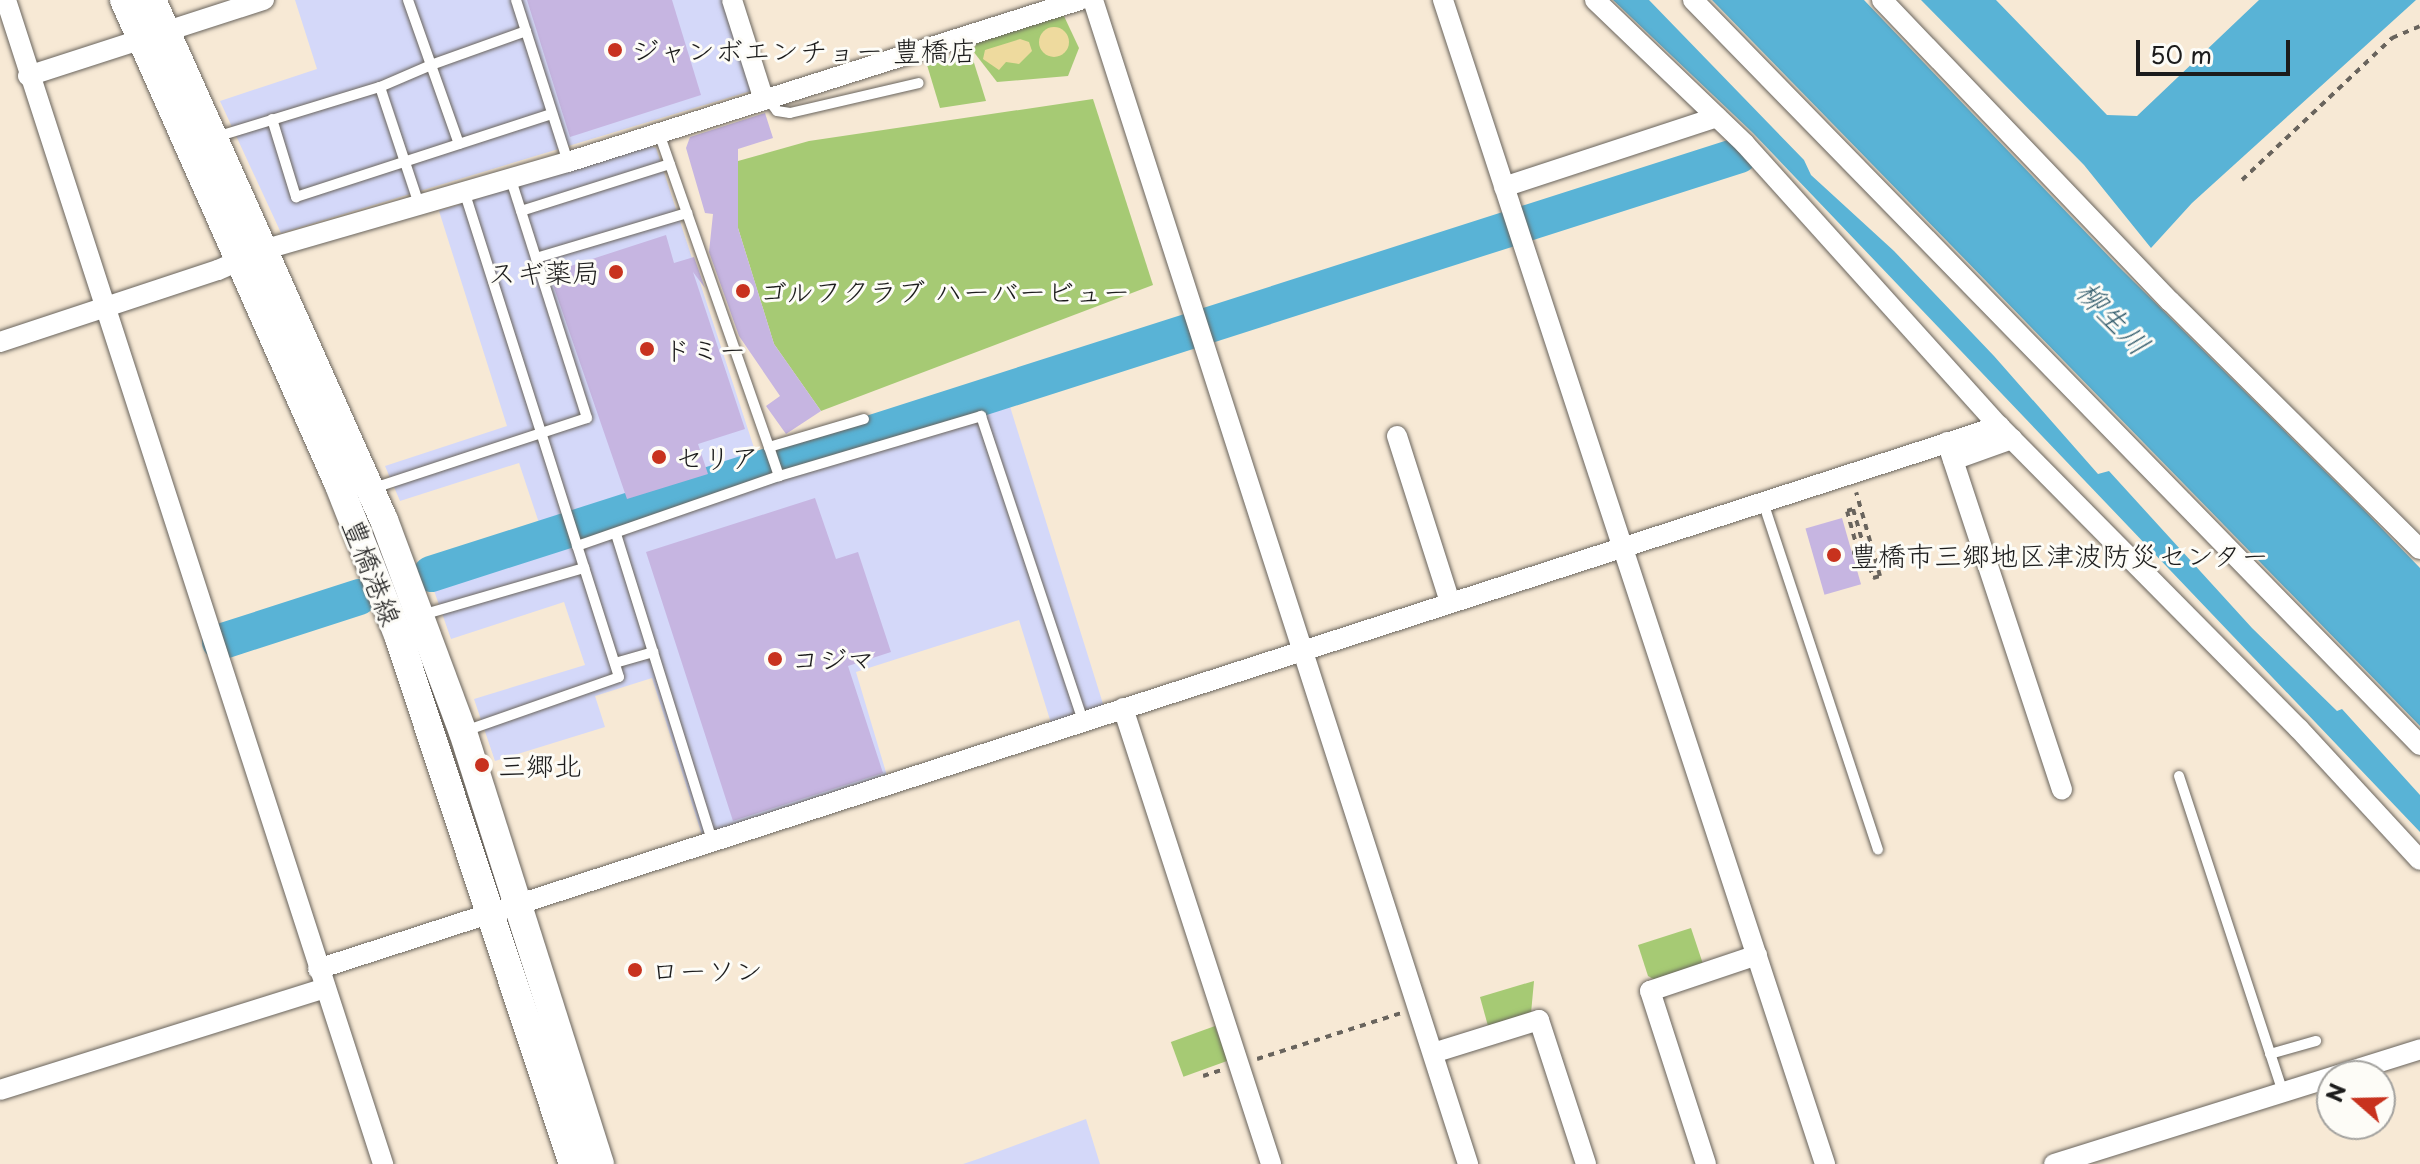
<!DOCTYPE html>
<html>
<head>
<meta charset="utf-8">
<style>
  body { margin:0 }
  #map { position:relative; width:2420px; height:1164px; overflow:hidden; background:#f7e9d5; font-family:"Playpen Sans","Klee One",sans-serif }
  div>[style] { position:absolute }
  .built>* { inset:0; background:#d4d8f9 }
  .green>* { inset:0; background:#a6ca74; transform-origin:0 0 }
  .sand>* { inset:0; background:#eeda9e }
  .round { border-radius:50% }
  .water>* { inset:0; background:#59b3d6 }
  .river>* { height:36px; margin:-18px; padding:0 18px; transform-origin:18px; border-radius:18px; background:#59b3d6 }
  .building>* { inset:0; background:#c6b5e1; transform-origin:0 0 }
  .path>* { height:4px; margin-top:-2px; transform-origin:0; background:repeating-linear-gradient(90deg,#69645d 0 6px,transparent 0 12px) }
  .roads { filter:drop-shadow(0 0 2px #69645d) drop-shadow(0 0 2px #69645d) }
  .service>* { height:10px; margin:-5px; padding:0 5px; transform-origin:5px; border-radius:5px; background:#fff }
  .minor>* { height:20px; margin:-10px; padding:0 10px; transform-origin:10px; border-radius:10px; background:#fff }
  .secondary>* { height:28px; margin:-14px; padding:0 14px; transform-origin:14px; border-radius:14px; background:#fff }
  .dots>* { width:22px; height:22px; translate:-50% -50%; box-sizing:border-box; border:4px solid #fdfcf7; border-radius:50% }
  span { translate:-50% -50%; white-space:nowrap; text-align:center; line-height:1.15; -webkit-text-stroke:6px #fdfcf7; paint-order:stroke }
  .poi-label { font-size:28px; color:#1c1c1c }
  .left { translate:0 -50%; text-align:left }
  .right { translate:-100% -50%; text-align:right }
  .street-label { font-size:28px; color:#1c1c1c }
  .water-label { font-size:30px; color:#376070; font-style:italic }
  .north { position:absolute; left:2316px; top:1060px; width:80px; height:80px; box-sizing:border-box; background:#fdfcf7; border:2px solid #a3a29f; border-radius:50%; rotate:290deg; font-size:22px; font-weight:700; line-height:32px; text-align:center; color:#1c1c1c }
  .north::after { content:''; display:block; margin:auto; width:28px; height:36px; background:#c8321e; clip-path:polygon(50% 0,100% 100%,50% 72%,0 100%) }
  .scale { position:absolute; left:2136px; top:40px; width:154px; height:36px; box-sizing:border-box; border:4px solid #1c1c1c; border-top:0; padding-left:10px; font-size:24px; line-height:28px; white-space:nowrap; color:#1c1c1c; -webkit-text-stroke:6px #fdfcf7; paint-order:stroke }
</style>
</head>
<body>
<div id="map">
  <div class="built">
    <i style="clip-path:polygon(295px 0,726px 0,754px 90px,281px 233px,220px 101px,317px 69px)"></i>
    <i style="clip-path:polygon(646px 145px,656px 148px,759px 463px,581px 519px,584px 534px,1007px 397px,1104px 707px,1051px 723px,1019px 620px,856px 672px,888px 779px,702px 835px,652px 678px,595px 696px,605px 727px,495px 761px,474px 699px,585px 665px,564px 602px,451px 639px,431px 582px,559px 540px,555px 529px,543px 535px,519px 463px,400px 501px,385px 466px,507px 426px,439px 211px)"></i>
    <i style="clip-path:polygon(1086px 1119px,1100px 1164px,963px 1164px,978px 1159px)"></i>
  </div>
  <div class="green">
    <i style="clip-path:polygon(1063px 14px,1079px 48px,1068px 76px,997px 82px,973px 51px,977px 42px)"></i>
    <i style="clip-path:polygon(970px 50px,986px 101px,940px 108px,927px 65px)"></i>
    <i style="clip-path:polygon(1093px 99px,1153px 285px,821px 411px,774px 344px,738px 228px,738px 161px,809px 141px)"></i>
    <i style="clip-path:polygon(1691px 928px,1703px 964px,1655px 980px,1648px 976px,1638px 945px)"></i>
    <i style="clip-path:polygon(1534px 981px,1531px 1013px,1488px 1026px,1480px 997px)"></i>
    <i style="left:1215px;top:1026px;width:37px;height:47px;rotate:70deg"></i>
  </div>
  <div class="sand">
    <i class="round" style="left:1039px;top:27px;width:30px;height:30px"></i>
    <i style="clip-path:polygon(1020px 39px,1029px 42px,1032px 51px,1019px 64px,1006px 62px,999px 70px,983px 59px,985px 50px)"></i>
  </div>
  <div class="water">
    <i style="clip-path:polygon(1613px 0,1649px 0,1804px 160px,1811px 175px,1894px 251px,1994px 356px,2098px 474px,2109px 471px,2252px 628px,2337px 711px,2342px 709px,2420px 795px,2420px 832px,1753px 133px)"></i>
    <i style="clip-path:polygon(1712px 0,1864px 0,2118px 266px,2363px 509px,2420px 568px,2420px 726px)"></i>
    <i style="clip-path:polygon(1921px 0,1996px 0,2107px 115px,2137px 116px,2259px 0,2416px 0,2192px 203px,2151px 248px,2084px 165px)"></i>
  </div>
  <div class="river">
    <i style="left:431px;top:574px;width:1374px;rotate:-17.75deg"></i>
    <i style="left:220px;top:642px;width:146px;rotate:-17.9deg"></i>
  </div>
  <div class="building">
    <i style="clip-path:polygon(527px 0,672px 0,701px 95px,570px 137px)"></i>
    <i style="clip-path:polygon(765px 113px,773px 138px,738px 149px,738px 228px,774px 344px,821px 411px,786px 434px,766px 406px,780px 396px,739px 336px,709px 252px,713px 214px,705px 213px,686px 148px,690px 137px)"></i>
    <i style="clip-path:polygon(666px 235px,674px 263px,694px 257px,705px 288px,693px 272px,745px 429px,698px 444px,708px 474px,627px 499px,549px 273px)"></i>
    <i style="clip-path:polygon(815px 498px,836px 559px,858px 552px,891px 652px,848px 666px,883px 773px,733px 821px,646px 552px)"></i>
    <i style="left:1842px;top:518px;width:69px;height:38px;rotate:74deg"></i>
  </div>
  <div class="path">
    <i style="left:2242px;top:180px;width:207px;rotate:-43.4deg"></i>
    <i style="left:2392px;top:38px;width:30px;rotate:-23deg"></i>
    <i style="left:1852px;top:553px;width:6px;rotate:-18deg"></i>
    <i style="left:1858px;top:551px;width:41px;rotate:-105.4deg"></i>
    <i style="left:1847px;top:511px;width:6px;rotate:-18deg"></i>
    <i style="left:1853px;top:509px;width:72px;rotate:73.8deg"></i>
    <i style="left:1873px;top:578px;width:7px;rotate:-16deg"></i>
    <i style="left:1880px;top:576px;width:87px;rotate:-105.9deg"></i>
    <i style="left:1257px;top:1059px;width:151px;rotate:-17.7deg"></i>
    <i style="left:1203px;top:1076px;width:19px;rotate:-18deg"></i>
  </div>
  <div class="roads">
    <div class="service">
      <i style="left:516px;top:0;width:170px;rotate:72.2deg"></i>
      <i style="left:380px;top:87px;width:126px;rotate:71.6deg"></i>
      <i style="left:768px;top:99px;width:15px;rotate:53deg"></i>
      <i style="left:777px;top:111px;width:13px;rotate:9deg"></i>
      <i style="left:790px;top:113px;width:132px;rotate:-13.1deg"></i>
      <i style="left:272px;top:119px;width:82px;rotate:72.9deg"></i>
      <i style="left:296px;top:197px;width:269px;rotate:-18deg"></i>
      <i style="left:659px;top:133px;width:333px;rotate:70.7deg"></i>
      <i style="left:769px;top:447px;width:99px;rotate:-16.4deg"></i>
      <i style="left:216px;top:137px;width:171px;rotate:-17deg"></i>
      <i style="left:380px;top:87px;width:56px;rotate:-23.3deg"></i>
      <i style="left:431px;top:65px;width:69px;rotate:-109.5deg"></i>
      <i style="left:459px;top:144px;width:84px;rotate:-109.5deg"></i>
      <i style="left:431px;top:65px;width:101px;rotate:-19.7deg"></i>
      <i style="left:521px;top:211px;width:156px;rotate:-17.5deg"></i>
      <i style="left:536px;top:258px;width:158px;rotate:-16.6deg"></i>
      <i style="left:769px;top:447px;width:31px;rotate:71deg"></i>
      <i style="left:374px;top:488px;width:224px;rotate:-18.2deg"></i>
      <i style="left:587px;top:418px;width:250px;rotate:-107.7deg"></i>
      <i style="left:1763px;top:502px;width:366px;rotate:71.7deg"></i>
      <i style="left:616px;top:534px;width:322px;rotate:72.6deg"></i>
      <i style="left:577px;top:546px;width:214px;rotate:-19.1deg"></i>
      <i style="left:779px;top:476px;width:211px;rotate:-16.5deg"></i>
      <i style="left:981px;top:416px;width:322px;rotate:71.5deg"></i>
      <i style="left:422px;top:615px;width:169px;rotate:-16.2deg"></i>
      <i style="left:615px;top:663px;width:40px;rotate:-16deg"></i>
      <i style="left:465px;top:731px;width:163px;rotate:-19.3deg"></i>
      <i style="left:619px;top:677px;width:507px;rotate:-107.68deg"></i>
      <i style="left:2179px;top:776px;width:330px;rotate:71.8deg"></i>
      <i style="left:2270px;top:1054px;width:48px;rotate:-15.8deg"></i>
    </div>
    <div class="minor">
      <i style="left:6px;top:0;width:1224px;rotate:72.05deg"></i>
      <i style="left:732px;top:0;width:105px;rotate:72.3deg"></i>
      <i style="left:1093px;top:0;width:1223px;rotate:72.14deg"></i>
      <i style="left:1443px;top:0;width:1225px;rotate:71.83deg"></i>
      <i style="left:1595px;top:0;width:208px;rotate:43.8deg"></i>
      <i style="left:1745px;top:144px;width:380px;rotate:48deg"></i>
      <i style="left:1999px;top:426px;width:426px;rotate:45.3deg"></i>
      <i style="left:2299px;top:729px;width:178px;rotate:47.3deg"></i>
      <i style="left:1693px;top:0;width:1041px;rotate:45.7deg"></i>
      <i style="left:1882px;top:0;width:417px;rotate:46.3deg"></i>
      <i style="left:2170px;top:301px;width:352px;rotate:44.8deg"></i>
      <i style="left:28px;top:76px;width:248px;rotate:-17.9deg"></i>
      <i style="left:1504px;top:187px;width:224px;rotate:-18.2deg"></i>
      <i style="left:0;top:342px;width:230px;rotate:-18.3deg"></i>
      <i style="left:218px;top:270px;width:52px;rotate:-23.6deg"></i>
      <i style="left:266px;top:249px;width:314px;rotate:-16.1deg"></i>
      <i style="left:568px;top:162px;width:537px;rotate:-17.56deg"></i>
      <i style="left:1397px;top:436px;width:174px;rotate:72.3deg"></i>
      <i style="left:1947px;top:442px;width:366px;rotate:71.7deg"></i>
      <i style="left:1953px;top:460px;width:63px;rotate:-19.6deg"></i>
      <i style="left:1123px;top:708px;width:479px;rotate:72deg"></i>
      <i style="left:318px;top:969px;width:1767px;rotate:-17.9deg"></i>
      <i style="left:1433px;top:1053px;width:111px;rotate:-17.3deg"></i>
      <i style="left:1539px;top:1020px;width:151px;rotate:71.9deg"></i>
      <i style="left:0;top:1090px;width:341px;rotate:-17.4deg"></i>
      <i style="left:1706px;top:1164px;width:182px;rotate:-107.9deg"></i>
      <i style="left:1650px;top:991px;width:113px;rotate:-18.6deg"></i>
      <i style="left:2054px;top:1164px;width:384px;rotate:-17.4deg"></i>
    </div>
    <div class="secondary">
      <i style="left:124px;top:0;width:528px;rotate:66.1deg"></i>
      <i style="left:338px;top:483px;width:167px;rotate:68.5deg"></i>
      <i style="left:399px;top:638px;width:554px;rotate:71.7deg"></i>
      <i style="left:152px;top:0;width:569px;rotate:65.96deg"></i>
      <i style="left:384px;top:520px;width:226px;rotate:69.6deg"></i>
      <i style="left:463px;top:732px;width:453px;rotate:72.4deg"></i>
    </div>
  </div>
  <div class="dots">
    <i style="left:615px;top:50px;background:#c8321e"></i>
    <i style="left:616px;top:272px;background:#c8321e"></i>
    <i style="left:743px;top:291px;background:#c8321e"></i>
    <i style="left:647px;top:349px;background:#c8321e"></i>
    <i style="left:659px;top:457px;background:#c8321e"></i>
    <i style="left:1834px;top:555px;background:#c8321e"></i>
    <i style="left:775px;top:659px;background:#c8321e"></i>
    <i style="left:482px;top:765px;background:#c8321e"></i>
    <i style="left:635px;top:970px;background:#c8321e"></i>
  </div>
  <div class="poi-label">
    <span class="left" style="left:631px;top:50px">ジャンボエンチョー 豊橋店</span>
    <span class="right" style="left:600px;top:272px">スギ薬局</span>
    <span class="left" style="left:759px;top:291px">ゴルフクラブ ハーバービュー</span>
    <span class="left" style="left:663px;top:349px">ドミー</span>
    <span class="left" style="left:675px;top:457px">セリア</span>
    <span class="left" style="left:1850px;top:555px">豊橋市三郷地区津波防災センター</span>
    <span class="left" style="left:791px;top:659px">コジマ</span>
    <span class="left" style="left:498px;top:765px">三郷北</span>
    <span class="left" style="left:651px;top:970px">ローソン</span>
  </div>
  <div class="street-label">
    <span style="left:373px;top:572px;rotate:69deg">豊橋港線</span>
  </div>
  <div class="water-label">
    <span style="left:2114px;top:317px;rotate:46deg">柳生川</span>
  </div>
  <div class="north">N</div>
  <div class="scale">50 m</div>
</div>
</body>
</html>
